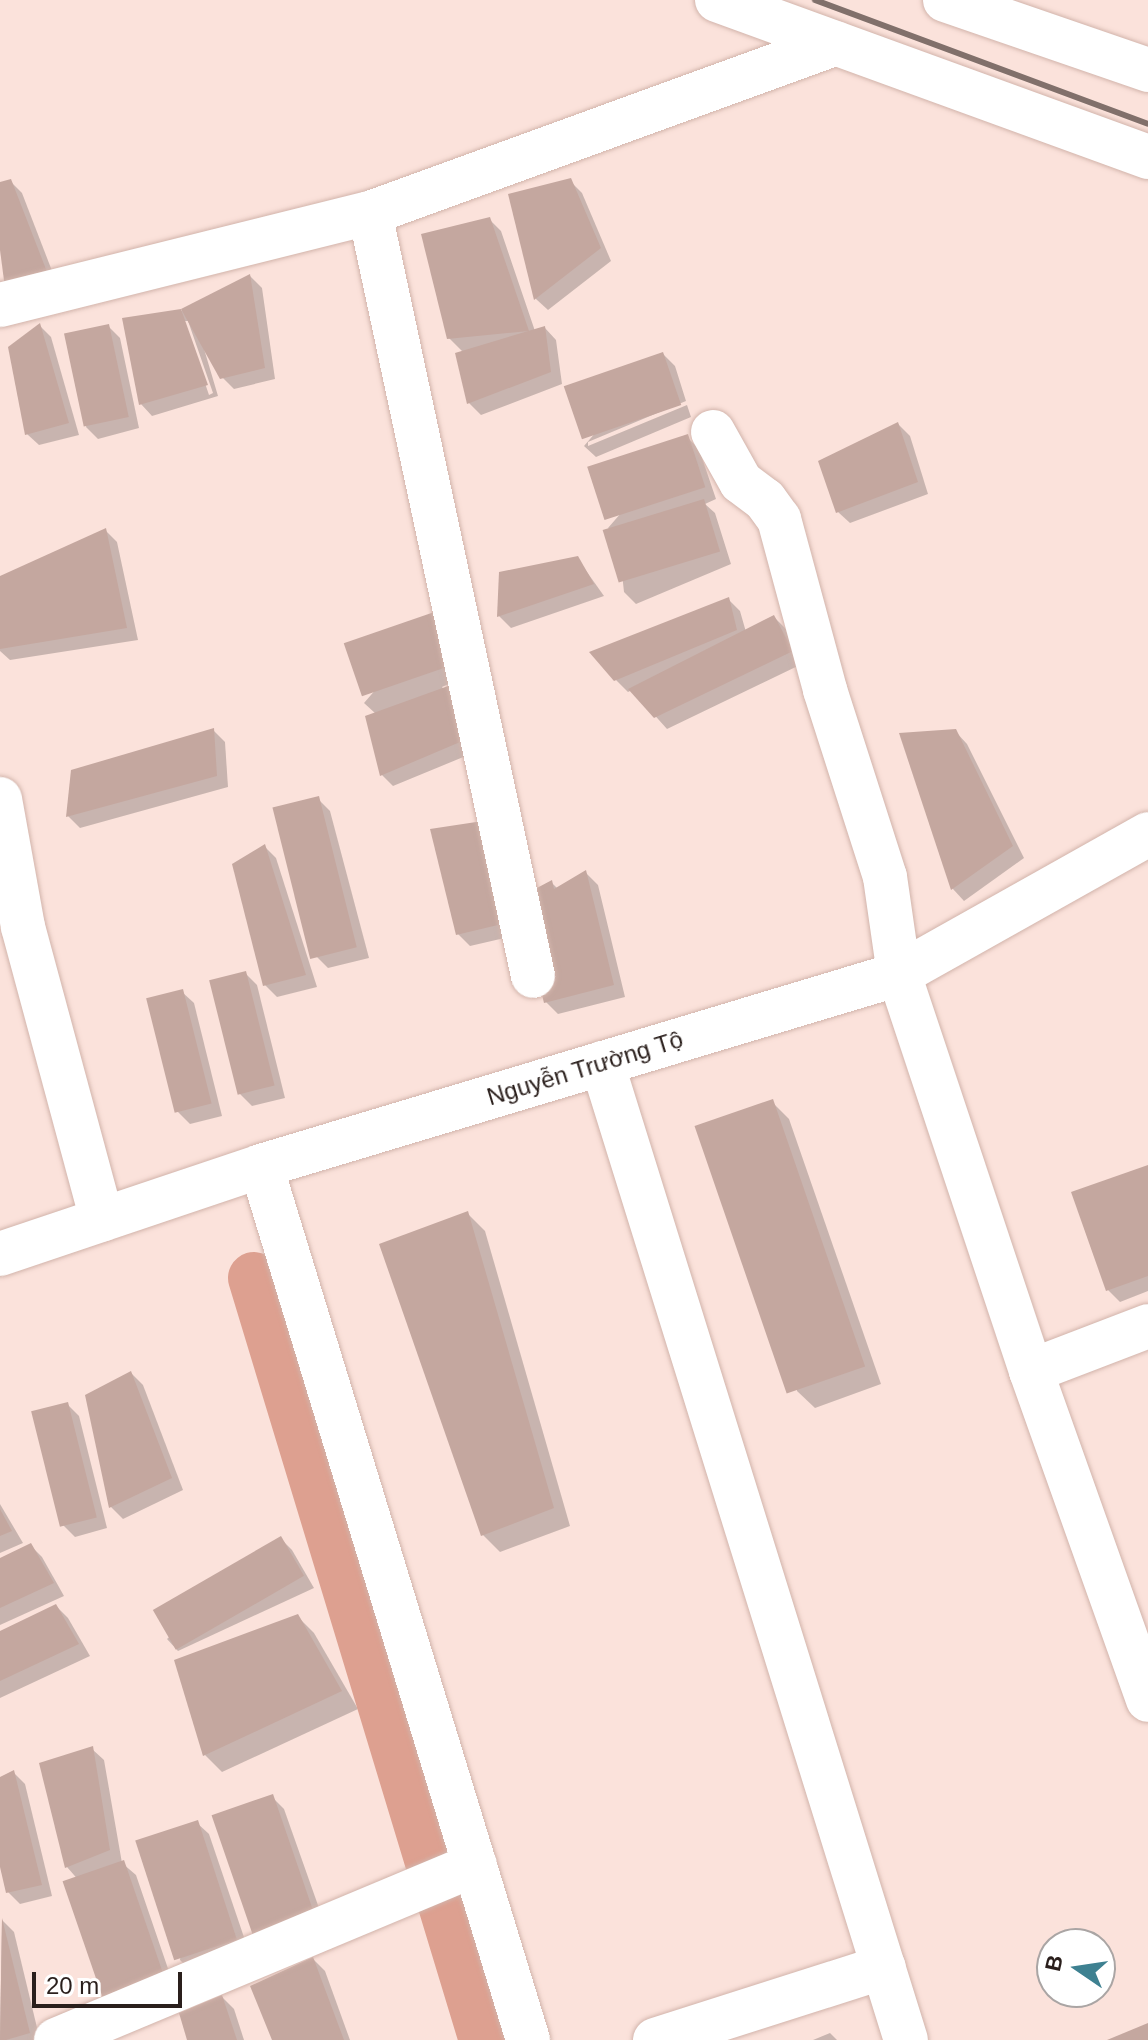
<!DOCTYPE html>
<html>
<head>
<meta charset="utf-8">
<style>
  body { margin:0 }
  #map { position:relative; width:1148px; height:2040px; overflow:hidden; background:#fbe2db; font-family:Helvetica,sans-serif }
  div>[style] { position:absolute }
  .shadow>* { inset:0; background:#0003 }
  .canal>* { height:52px; margin:-26px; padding:0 26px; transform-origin:26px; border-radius:26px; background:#dda090 }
  .building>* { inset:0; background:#c4a79f; transform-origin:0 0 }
  .roads { filter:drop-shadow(0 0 2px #d2b4ab) drop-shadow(0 0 2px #d2b4ab) }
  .street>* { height:44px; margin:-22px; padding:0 22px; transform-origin:22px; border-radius:22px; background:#fff }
  .secondary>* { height:44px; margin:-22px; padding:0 22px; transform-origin:22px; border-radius:22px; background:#fff }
  .rail>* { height:6px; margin:-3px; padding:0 3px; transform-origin:3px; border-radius:3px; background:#81706b }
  span { translate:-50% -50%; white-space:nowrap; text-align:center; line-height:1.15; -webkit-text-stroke:6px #fff; paint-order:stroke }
  .street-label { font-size:24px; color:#2a1f1c }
  .north { position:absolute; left:1036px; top:1928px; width:80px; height:80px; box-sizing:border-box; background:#fff; border:2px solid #aaa5a4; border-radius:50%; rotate:283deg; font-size:22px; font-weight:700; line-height:32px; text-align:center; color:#2a1f1c }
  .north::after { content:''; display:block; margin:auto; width:28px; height:36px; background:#3e8191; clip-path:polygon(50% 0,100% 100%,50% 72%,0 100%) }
  .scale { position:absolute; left:32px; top:1972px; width:150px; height:36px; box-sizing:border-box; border:4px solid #2a1f1c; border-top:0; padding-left:10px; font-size:24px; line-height:28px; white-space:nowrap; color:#2a1f1c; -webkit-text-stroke:6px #fff; paint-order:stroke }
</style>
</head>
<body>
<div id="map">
  <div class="shadow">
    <i style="clip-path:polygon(10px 181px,22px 193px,59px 289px,0 235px,0 185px)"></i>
    <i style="clip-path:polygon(570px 181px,582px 193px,611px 261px,548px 310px,536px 299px,511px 196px)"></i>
    <i style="clip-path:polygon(489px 219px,501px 231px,535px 331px,545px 328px,556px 340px,562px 384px,481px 415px,469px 403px,464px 353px,449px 338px)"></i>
    <i style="clip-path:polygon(evenodd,250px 276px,262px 288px,275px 379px,234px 389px,222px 377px,202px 342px,218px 396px,152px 416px,141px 404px,181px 311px,250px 276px,184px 321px,188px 321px,213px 393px,209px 395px,184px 321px)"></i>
    <i style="clip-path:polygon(40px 326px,51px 337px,79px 435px,39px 445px,27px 434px)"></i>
    <i style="clip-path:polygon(108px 326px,120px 338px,139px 428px,98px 439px,86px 427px)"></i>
    <i style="clip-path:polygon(663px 354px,675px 366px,686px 401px,588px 442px,588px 446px,687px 405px,691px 417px,596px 457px,584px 446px)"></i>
    <i style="clip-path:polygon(898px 424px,910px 436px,928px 494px,850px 523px,838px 512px)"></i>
    <i style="clip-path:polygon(687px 437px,699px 449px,716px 499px,705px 504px,715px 513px,731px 564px,636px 604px,624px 592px,618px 537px,608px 528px)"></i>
    <i style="clip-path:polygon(106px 531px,117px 542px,138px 640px,10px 660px,0 651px,0 579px)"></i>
    <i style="clip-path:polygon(577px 558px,604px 596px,511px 628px,499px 616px)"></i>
    <i style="clip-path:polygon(728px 599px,740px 611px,746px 632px,774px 617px,786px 629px,804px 663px,667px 729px,632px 690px,628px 692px,616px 680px)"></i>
    <i style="clip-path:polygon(443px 612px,471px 674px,442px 687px,490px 746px,393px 786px,382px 775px,376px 714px,364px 703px)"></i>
    <i style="clip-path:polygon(213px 730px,225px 742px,228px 787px,80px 828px,68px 816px)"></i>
    <i style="clip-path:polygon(955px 731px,967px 744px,1024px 858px,964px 901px,953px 889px,902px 735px)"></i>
    <i style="clip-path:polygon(318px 799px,330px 811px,369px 958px,328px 968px,316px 956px)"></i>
    <i style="clip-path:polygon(495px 821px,513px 936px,470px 946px,458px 934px)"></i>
    <i style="clip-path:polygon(265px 847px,276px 858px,317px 987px,277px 997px,265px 985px)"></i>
    <i style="clip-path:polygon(586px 873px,598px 885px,625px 997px,558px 1014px,546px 1002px,551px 882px,558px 889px)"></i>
    <i style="clip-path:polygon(246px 974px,257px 985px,285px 1098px,252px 1106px,240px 1094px)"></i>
    <i style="clip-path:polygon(182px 992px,194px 1003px,222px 1116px,190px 1124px,178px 1112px)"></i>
    <i style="clip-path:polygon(772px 1102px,789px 1119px,881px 1384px,815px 1408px,797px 1391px)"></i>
    <i style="clip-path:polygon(1148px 1168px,1148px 1291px,1120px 1302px,1108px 1290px)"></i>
    <i style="clip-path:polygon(468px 1214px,485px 1231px,570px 1526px,500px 1552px,483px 1535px)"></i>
    <i style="clip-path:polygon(131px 1373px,143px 1385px,183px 1490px,123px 1519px,111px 1507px,87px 1396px)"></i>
    <i style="clip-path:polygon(67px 1404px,79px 1416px,107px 1528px,75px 1537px,63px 1525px)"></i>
    <i style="clip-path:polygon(0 1504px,23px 1543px,0 1553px)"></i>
    <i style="clip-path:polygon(280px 1538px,292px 1550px,314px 1588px,178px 1651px,167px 1639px)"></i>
    <i style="clip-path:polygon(30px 1545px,42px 1557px,64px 1596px,0 1625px,0 1560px)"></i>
    <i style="clip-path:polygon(56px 1606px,68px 1618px,90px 1656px,0 1698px,0 1633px)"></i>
    <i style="clip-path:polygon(297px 1616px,314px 1633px,358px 1709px,222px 1772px,205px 1755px)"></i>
    <i style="clip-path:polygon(92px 1749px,104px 1760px,122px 1863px,136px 1875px,176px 1992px,67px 1867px)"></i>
    <i style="clip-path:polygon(13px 1772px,25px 1784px,52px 1896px,20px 1904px,8px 1892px,0 1858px,0 1780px)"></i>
    <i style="clip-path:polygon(272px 1797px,284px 1809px,325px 1925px,267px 1946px)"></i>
    <i style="clip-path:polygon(197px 1823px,209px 1834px,249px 1952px,192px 1972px,180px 1960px)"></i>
    <i style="clip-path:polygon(2px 1920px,14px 1932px,40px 2040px,0 2040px)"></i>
    <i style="clip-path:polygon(313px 1959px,325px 1971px,350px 2040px,274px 2040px)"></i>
    <i style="clip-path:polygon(222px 1997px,234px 2009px,244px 2040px,189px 2040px)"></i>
    <i style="clip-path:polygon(830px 2033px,837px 2040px,813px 2040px)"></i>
  </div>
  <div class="canal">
    <i style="left:254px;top:1278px;width:796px;rotate:73.14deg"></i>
  </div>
  <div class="building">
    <i style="clip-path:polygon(571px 178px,601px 248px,534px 300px,508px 194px)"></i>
    <i style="clip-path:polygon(11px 179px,49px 277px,5px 288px,0 250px,0 182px)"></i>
    <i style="clip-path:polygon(490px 217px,529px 331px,447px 339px,421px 234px)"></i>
    <i style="clip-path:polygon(250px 274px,265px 368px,220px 379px,181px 309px)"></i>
    <i style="clip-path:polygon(181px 309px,208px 385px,139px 405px,122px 318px)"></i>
    <i style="clip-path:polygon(40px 323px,69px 423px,25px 435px,8px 347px)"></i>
    <i style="left:109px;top:324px;width:95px;height:46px;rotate:78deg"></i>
    <i style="clip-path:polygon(545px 326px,551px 372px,467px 404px,455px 353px)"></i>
    <i style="left:663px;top:352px;width:56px;height:105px;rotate:71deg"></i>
    <i style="clip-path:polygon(898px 422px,918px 482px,836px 513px,818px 461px)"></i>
    <i style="left:688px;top:434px;width:56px;height:106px;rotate:72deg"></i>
    <i style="left:704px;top:499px;width:55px;height:106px;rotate:73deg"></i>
    <i style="clip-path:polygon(106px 528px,127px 628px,0 649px,0 576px)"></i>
    <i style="clip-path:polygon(578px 556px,594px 584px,497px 617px,499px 572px)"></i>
    <i style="clip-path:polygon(729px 597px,737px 630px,614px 681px,589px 652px)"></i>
    <i style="left:443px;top:609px;width:56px;height:105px;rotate:71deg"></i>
    <i style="clip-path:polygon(774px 615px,793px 651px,654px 718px,628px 689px)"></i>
    <i style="clip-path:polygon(462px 681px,479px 734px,380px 776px,365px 716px)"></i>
    <i style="clip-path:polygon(214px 728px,217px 776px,66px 817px,71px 770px)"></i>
    <i style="clip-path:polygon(956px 729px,1013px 846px,951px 890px,899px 733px)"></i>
    <i style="left:319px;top:796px;width:156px;height:48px;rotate:76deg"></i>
    <i style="clip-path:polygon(496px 819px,502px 924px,456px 935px,430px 829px)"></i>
    <i style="clip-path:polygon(265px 844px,306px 975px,263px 986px,232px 864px)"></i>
    <i style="clip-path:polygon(586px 870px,614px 985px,544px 1003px,518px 898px,552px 880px,554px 889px)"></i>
    <i style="left:246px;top:971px;width:118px;height:38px;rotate:76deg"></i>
    <i style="left:183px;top:989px;width:118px;height:38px;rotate:76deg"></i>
    <i style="left:773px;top:1099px;width:283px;height:83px;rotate:71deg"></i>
    <i style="clip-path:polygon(1148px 1165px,1148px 1276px,1106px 1291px,1071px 1192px)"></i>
    <i style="clip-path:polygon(468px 1211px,554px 1508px,481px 1536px,379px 1244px)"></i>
    <i style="clip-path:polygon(131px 1371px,172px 1478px,109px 1508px,85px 1395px)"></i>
    <i style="left:68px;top:1402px;width:119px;height:38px;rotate:76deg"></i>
    <i style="clip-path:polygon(0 1509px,12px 1531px,0 1536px)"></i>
    <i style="left:281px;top:1536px;width:46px;height:148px;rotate:60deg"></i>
    <i style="clip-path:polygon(31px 1543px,54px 1583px,0 1608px,0 1558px)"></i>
    <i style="clip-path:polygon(56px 1604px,79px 1644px,0 1681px,0 1631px)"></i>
    <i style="clip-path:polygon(298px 1614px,342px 1691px,203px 1756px,174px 1660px)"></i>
    <i style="clip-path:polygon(93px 1746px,110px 1850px,65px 1868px,39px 1763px)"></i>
    <i style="clip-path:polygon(14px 1770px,42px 1885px,6px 1893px,0 1867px,0 1777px)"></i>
    <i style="left:273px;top:1794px;width:126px;height:65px;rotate:71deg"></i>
    <i style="left:198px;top:1820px;width:126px;height:66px;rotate:72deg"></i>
    <i style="left:124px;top:1860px;width:127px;height:65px;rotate:71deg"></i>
    <i style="clip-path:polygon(2px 1918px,30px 2033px,6px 2040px,0 2040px)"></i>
    <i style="clip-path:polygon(313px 1957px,344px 2040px,272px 2040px,250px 1986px)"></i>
    <i style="clip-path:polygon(222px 1995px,237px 2040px,187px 2040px,179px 2013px)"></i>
    <i style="clip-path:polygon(1148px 2023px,1148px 2040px,1107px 2040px)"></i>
  </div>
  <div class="roads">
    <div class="street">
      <i style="left:717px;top:0;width:459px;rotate:20deg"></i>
      <i style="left:945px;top:0;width:215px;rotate:19deg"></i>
      <i style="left:370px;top:213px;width:780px;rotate:77.94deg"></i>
      <i style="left:0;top:305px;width:381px;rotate:-14deg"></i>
      <i style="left:370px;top:213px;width:496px;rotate:-20deg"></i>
      <i style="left:713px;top:432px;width:57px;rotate:60.8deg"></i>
      <i style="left:741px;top:482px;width:30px;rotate:37deg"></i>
      <i style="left:765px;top:500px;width:24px;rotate:54deg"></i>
      <i style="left:779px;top:519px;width:177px;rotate:74.9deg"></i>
      <i style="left:825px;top:690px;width:196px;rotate:72.2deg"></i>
      <i style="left:885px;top:877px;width:98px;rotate:81.8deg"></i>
      <i style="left:899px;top:974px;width:418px;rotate:71.6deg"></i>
      <i style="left:1031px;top:1371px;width:349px;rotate:70.4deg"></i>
      <i style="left:0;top:799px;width:130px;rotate:79.8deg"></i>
      <i style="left:23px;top:927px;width:303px;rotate:74.9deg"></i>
      <i style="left:602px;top:1063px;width:1023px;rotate:72.72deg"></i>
      <i style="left:261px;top:1166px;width:914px;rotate:73.01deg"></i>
      <i style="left:1031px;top:1371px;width:125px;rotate:-21deg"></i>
      <i style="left:56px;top:2040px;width:454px;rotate:-22.7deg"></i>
      <i style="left:655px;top:2040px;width:240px;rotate:-17.7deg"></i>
    </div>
    <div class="secondary">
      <i style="left:0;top:1254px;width:275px;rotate:-18.6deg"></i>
      <i style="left:261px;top:1166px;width:666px;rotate:-16.75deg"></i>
      <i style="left:899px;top:974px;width:286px;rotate:-29.3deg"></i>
    </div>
  </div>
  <div class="rail">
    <i style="left:815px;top:0;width:355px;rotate:20.4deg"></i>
  </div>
  <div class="street-label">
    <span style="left:585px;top:1068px;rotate:-17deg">Nguyễn Trường Tộ</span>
  </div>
  <div class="north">B</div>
  <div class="scale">20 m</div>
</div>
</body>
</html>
